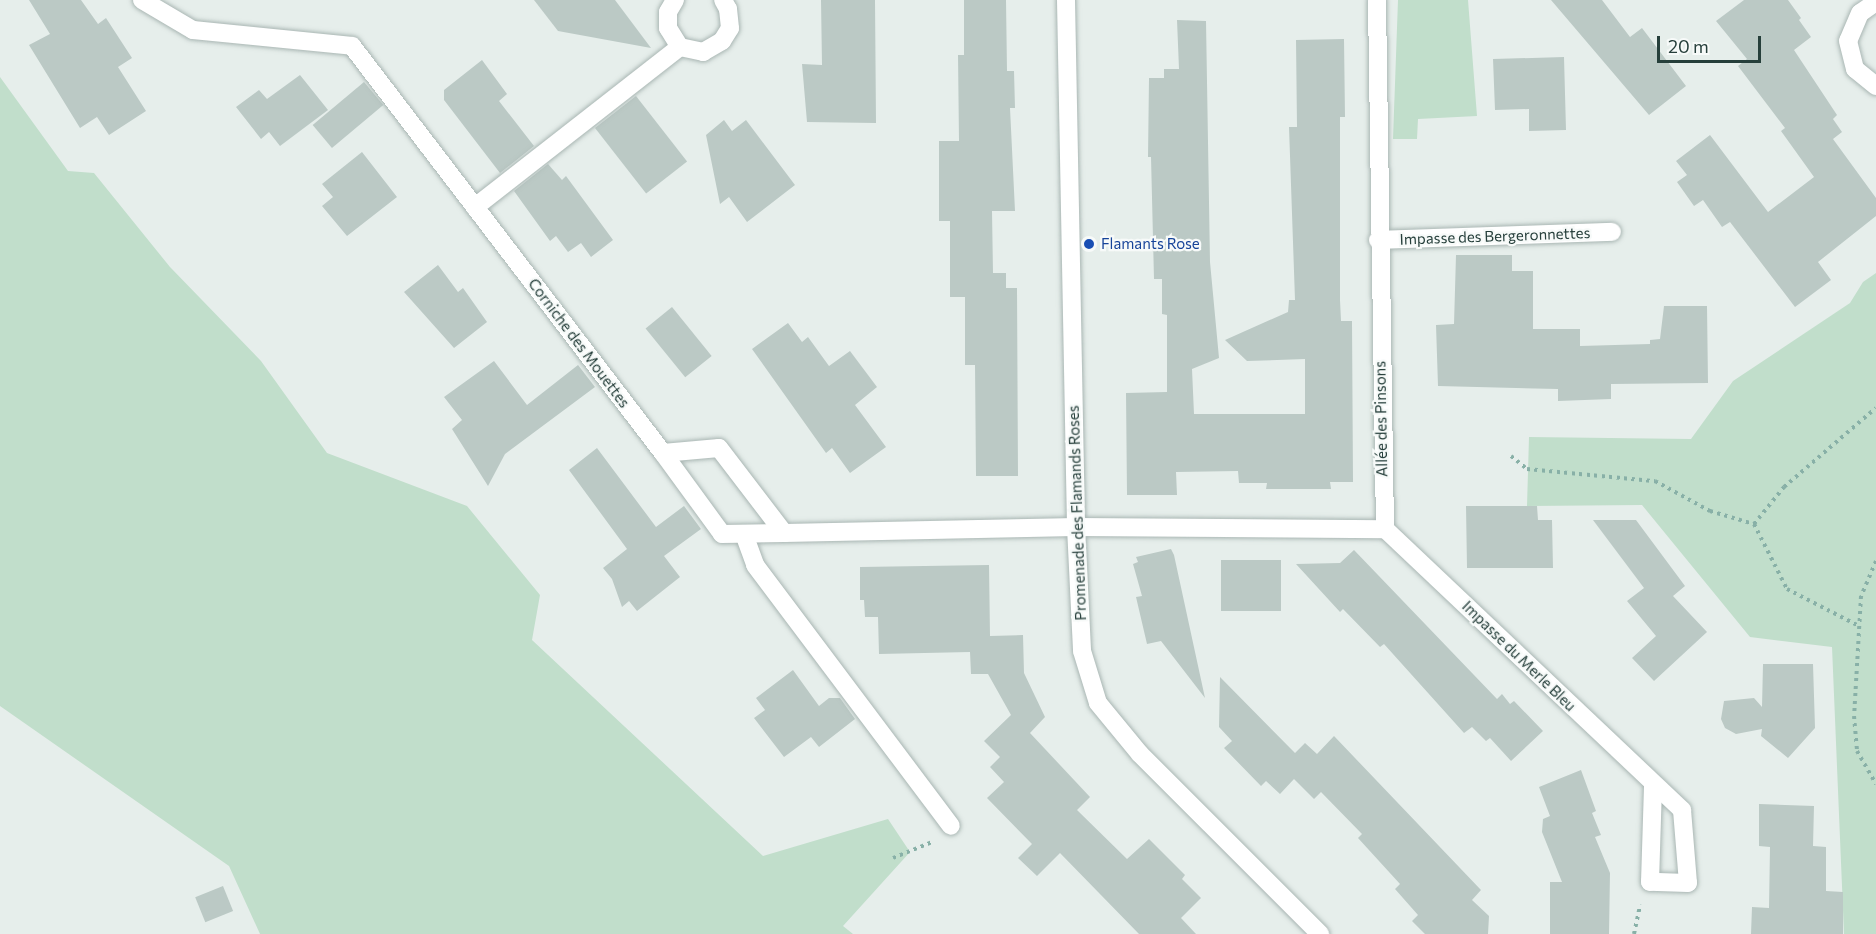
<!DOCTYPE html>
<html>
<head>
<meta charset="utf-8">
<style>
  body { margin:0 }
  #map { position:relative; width:1876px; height:934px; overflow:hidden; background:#e6eeeb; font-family:Commissioner,sans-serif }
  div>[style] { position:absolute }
  .green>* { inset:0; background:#c1decb }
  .building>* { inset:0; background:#bbc9c5; transform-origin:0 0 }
  .path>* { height:4px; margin-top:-2px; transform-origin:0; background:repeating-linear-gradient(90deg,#88b0a7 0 3px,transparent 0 7.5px) }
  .roads { filter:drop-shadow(0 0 2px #a9b6b3) drop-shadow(0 0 2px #a9b6b3) }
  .service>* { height:18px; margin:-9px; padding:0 9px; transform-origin:9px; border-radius:9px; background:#fff }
  .minor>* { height:18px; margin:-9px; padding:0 9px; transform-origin:9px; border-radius:9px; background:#fff }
  .dots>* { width:16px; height:16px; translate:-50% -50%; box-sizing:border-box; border:3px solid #f7faf9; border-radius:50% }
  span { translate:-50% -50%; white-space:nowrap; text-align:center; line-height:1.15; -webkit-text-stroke:4.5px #f7faf9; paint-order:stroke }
  .street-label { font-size:15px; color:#263f3b }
  .transit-label { font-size:15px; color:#164399 }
  .left { translate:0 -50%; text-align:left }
  .scale { position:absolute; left:1657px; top:36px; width:104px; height:27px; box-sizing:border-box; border:3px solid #263f3b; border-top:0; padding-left:8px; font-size:18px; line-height:21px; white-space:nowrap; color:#263f3b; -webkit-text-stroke:4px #f7faf9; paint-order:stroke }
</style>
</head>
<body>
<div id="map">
  <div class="green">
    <i style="clip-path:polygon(1398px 0,1468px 0,1477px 116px,1418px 119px,1417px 139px,1393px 139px)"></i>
    <i style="clip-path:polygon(0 77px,68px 171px,94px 173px,170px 267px,261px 361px,327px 453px,467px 506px,540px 595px,532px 640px,763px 856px,888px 819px,910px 852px,843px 926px,853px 934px,260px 934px,229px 866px,0 706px)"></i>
    <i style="clip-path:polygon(1876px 273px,1876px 934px,1844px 934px,1832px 647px,1750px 637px,1642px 505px,1527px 506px,1529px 437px,1691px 439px,1733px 381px,1850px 303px,1863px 282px)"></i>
  </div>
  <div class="building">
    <i style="clip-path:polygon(29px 0,81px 0,98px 24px,106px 18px,132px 58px,118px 67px,146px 111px,109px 135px,97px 117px,80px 128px,29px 45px,50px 34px)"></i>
    <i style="clip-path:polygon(534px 0,615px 0,651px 48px,558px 31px)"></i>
    <i style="clip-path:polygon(821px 0,875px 0,876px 123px,807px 122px,802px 64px,822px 65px)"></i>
    <i style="clip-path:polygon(964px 0,1006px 0,1007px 71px,1014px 71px,1015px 108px,1010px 108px,1015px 211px,992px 211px,993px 273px,1006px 273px,1006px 288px,1017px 288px,1018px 476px,976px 476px,975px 365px,965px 365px,965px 297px,950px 297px,950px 221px,939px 221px,939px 141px,959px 141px,958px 55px,964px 55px)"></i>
    <i style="clip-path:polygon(1551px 0,1602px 0,1630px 37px,1642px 28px,1686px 86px,1649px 115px)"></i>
    <i style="clip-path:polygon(1744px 0,1788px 0,1801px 18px,1799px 20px,1811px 37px,1794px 50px,1837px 115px,1833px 119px,1842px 132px,1833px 139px,1876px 198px,1876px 216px,1818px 262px,1831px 280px,1795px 307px,1730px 222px,1722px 227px,1703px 200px,1694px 206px,1677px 182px,1687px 175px,1676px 161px,1710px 135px,1768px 212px,1814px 177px,1781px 131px,1785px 128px,1738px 66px,1747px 59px,1716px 21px)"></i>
    <i style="clip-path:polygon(1177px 20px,1206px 21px,1210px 262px,1219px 358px,1192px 369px,1194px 414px,1305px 414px,1305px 359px,1247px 361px,1225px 340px,1288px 312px,1289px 300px,1295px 300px,1289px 127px,1297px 127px,1296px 40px,1344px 39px,1345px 117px,1340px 117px,1340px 300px,1341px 321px,1352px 321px,1353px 482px,1330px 482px,1331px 489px,1266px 489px,1267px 483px,1239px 483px,1238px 471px,1176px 472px,1177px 495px,1127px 495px,1126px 393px,1167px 392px,1167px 315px,1162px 314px,1162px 279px,1154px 279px,1151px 157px,1148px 157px,1149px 78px,1164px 78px,1164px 69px,1179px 69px)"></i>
    <i style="clip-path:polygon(1564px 57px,1566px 130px,1529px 131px,1529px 109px,1495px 110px,1493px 59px)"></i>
    <i style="clip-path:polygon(482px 60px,507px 94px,499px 101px,534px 146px,500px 173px,444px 100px,444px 90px)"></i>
    <i style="clip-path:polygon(300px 75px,328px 110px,280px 146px,269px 132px,261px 139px,236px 107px,259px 90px,267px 99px)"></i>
    <i style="left:364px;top:82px;width:30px;height:67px;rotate:50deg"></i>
    <i style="left:636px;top:96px;width:83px;height:52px;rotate:52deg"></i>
    <i style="clip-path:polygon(724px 120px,732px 131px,746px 120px,795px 185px,747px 222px,729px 197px,720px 204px,706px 135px)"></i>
    <i style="clip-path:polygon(362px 152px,397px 197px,347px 236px,322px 206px,333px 197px,322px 184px)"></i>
    <i style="clip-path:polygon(548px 164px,562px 180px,566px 176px,613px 240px,591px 257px,581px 243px,568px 252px,556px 236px,550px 241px,514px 191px)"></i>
    <i style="clip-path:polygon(1456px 255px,1512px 255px,1512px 271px,1533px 271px,1533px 329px,1580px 329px,1580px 346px,1650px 344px,1650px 340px,1660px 339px,1664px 306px,1707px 306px,1708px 383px,1611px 384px,1611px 399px,1558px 401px,1558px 389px,1438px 386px,1436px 325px,1454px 324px)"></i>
    <i style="clip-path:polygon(438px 265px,458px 292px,463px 288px,487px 322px,454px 348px,404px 292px)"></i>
    <i style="left:672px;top:307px;width:63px;height:34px;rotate:51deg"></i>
    <i style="clip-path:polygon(788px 323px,802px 342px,808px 337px,829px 366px,850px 351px,877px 387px,855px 405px,886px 447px,850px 473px,832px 448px,826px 453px,752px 349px)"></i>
    <i style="clip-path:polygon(494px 361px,527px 405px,578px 365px,595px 387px,505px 454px,488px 486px,452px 429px,462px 420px,444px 397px)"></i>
    <i style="clip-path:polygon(597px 448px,656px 527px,684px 506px,701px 529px,664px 556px,680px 577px,637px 611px,629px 601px,622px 607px,612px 579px,603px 568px,627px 549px,569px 470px)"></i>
    <i style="clip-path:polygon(1466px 506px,1537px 506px,1538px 520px,1552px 520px,1553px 568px,1467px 568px)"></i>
    <i style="clip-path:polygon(1593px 520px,1636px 520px,1685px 586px,1673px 596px,1707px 632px,1654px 681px,1632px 658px,1656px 636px,1627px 601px,1644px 588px)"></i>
    <i style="clip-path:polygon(1171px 549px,1174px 555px,1205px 698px,1161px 641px,1147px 644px,1136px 597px,1142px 596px,1133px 564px,1138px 562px,1136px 557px)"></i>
    <i style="clip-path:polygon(1354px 550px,1497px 699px,1502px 694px,1510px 704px,1514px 701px,1543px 731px,1511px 761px,1490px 738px,1486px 741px,1472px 727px,1464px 733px,1384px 644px,1380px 647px,1343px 609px,1340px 612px,1296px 564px,1340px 563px)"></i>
    <i style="left:1221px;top:560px;width:60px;height:51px"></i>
    <i style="clip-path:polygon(989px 565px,990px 636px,1023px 635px,1024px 673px,1045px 717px,1030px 733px,1090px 797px,1077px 810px,1127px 859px,1149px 839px,1185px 875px,1182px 879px,1201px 898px,1181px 918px,1196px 934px,1139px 934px,1060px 853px,1037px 876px,1018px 858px,1032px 844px,987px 798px,1004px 782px,990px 767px,1000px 757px,984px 741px,1011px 715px,988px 674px,971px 674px,970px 652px,879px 654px,878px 617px,865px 617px,864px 600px,860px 600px,860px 567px)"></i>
    <i style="clip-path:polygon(1763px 664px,1813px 664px,1815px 728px,1788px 758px,1761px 736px,1762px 729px,1736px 734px,1725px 728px,1721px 719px,1724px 701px,1754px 698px,1762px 707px)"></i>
    <i style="clip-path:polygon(793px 670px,819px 706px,829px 698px,840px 698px,855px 719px,819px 747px,811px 737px,784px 757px,754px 718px,765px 710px,756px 698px)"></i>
    <i style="clip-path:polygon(1220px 677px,1295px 753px,1305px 743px,1317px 754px,1334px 736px,1481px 890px,1472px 900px,1489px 916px,1488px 934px,1425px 934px,1412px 921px,1418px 915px,1395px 889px,1400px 884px,1358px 838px,1362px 834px,1321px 792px,1314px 799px,1294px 779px,1280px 794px,1266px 781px,1261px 786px,1224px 748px,1232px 741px,1219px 727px)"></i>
    <i style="clip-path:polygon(1581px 770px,1596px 811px,1592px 813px,1601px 835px,1595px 837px,1610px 873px,1609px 934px,1550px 934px,1550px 882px,1562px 882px,1542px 832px,1543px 819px,1550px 816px,1539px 787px)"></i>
    <i style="clip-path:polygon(1759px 804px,1814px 806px,1813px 846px,1826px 847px,1826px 891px,1843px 892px,1843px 934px,1751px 934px,1752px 907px,1769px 908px,1770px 847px,1759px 846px)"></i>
    <i style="left:223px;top:886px;width:27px;height:30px;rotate:68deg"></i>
  </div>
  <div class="path">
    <i style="left:1511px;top:456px;width:21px;rotate:39deg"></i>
    <i style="left:1527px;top:469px;width:129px;rotate:5.4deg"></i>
    <i style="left:1655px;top:481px;width:63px;rotate:28.6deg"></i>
    <i style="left:1710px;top:511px;width:46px;rotate:16.5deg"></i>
    <i style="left:1754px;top:524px;width:73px;rotate:63.1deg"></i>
    <i style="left:1787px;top:589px;width:79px;rotate:27.2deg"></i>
    <i style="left:1754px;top:524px;width:48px;rotate:-51deg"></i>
    <i style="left:1784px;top:487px;width:121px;rotate:-40.7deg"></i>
    <i style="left:1876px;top:561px;width:38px;rotate:113deg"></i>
    <i style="left:1861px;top:596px;width:120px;rotate:93.3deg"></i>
    <i style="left:1854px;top:716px;width:35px;rotate:85deg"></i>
    <i style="left:1857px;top:751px;width:38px;rotate:60deg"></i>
    <i style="left:893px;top:858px;width:42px;rotate:-22.3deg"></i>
    <i style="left:1634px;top:934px;width:30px;rotate:-78deg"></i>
  </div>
  <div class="roads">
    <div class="service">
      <i style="left:744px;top:534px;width:33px;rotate:70deg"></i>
      <i style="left:755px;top:565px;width:326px;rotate:53.1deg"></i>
    </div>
    <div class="minor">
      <i style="left:142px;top:0;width:59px;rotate:30.5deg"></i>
      <i style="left:193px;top:30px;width:160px;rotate:5.7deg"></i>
      <i style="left:352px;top:46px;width:512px;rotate:52.62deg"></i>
      <i style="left:663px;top:453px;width:56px;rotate:-5.1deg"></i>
      <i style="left:719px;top:448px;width:107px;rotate:52.6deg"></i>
      <i style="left:784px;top:533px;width:292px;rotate:-1.2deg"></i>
      <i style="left:1076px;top:527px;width:309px;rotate:0.4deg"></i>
      <i style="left:1385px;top:529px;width:529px;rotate:-90.87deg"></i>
      <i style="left:675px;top:0;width:14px;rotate:120deg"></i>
      <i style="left:668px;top:12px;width:16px;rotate:90deg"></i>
      <i style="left:668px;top:28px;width:22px;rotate:58deg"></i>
      <i style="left:680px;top:47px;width:24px;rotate:12deg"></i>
      <i style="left:703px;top:52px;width:22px;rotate:-30deg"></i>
      <i style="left:722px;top:41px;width:15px;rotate:-58deg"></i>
      <i style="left:730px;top:28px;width:19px;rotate:-96deg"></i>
      <i style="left:728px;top:9px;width:10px;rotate:-119deg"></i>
      <i style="left:1066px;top:0;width:527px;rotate:88.91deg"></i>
      <i style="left:1076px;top:527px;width:124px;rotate:87.2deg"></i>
      <i style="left:1082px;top:651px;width:54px;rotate:72.9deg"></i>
      <i style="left:1098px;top:703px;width:66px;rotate:50.5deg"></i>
      <i style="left:1140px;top:754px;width:255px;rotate:45deg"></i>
      <i style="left:1876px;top:2px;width:19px;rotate:145deg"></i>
      <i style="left:1860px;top:13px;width:30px;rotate:113deg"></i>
      <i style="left:1848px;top:41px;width:29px;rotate:76deg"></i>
      <i style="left:1855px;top:69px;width:27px;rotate:39deg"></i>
      <i style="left:475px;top:207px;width:260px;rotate:-38deg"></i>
      <i style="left:1378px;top:240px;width:234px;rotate:-2deg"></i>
      <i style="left:663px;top:453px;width:100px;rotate:53.9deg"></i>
      <i style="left:722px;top:534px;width:62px;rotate:-0.9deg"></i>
      <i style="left:1385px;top:529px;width:409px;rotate:43.4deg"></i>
      <i style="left:1682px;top:810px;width:73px;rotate:85.3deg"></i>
      <i style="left:1688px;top:883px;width:38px;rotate:-178deg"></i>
      <i style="left:1650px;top:882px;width:98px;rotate:-88.2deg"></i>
    </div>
  </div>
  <div class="dots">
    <i style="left:1089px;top:244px;background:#1a4fb4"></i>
  </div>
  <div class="street-label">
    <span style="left:1495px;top:236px;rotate:-2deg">Impasse des Bergeronnettes</span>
    <span style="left:579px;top:343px;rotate:53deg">Corniche des Mouettes</span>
    <span style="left:1381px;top:419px;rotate:-91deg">Allée des Pinsons</span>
    <span style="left:1077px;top:513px;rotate:-92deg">Promenade des Flamands Roses</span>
    <span style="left:1519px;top:656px;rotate:44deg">Impasse du Merle Bleu</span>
  </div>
  <div class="transit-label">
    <span class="left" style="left:1101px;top:244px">Flamants Rose</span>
  </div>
  <div class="scale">20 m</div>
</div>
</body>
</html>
